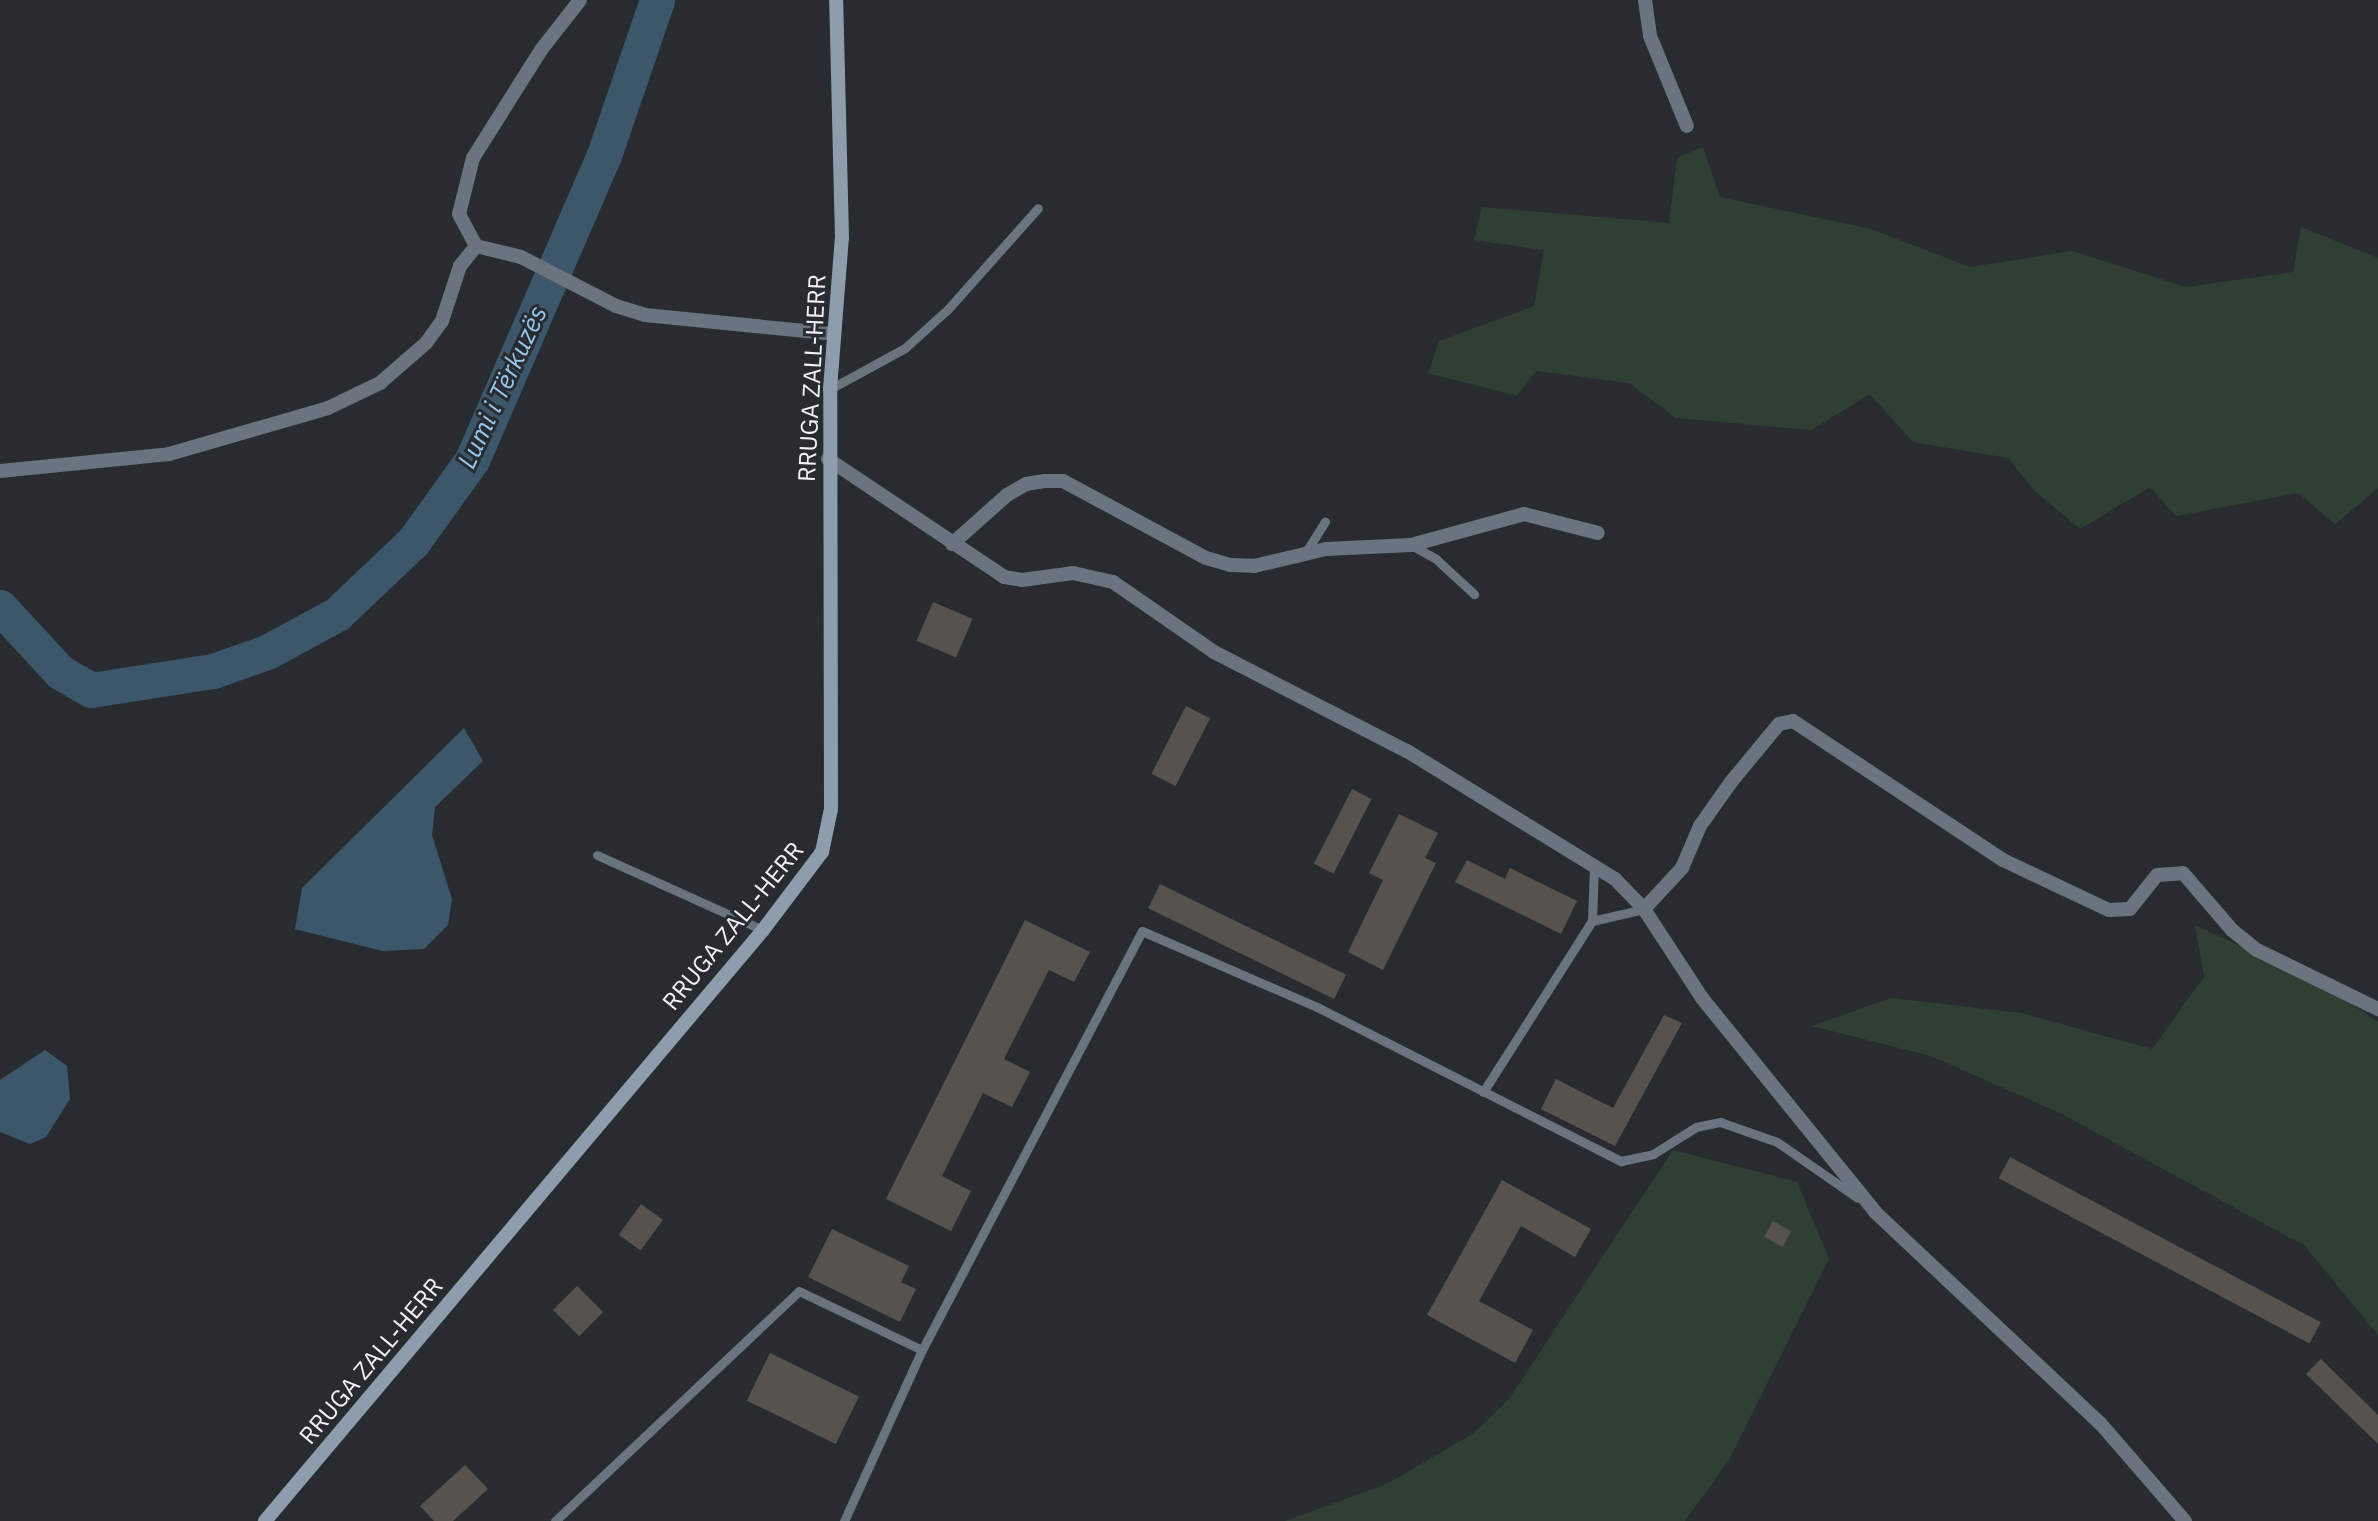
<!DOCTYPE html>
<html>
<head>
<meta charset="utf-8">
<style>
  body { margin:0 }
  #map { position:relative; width:2378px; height:1521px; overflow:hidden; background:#282c30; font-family:"IBM Plex Sans",sans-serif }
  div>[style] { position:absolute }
  .green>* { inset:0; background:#303f33 }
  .water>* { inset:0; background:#3d576a }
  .river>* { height:35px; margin:-17.5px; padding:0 17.5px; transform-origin:17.5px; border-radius:17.5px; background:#3d576a }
  .building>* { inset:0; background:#57524d; transform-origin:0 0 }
  .lane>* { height:9px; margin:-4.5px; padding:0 4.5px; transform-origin:4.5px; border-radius:4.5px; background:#6a747f }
  .street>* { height:14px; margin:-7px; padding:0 7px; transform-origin:7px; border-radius:7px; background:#6a747f }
  .secondary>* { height:14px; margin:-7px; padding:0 7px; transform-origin:7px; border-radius:7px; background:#8e9dae }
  span { translate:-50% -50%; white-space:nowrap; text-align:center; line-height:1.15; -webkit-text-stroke:6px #282c30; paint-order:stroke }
  .street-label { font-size:24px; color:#f0f2f6 }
  .water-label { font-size:26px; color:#95c7ed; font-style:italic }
</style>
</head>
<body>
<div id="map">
  <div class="green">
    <i style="clip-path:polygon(1703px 147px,1720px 197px,1871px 229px,1970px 267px,2072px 251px,2186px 287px,2293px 272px,2301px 227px,2378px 258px,2378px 488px,2335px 524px,2298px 493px,2176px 516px,2150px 487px,2080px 529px,2035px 491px,2008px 458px,1913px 442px,1870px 394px,1811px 430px,1676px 418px,1629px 383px,1536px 371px,1517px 396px,1428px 373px,1439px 341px,1534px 306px,1544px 250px,1474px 240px,1482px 207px,1669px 223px,1677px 158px)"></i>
    <i style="clip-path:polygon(2195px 925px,2325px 985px,2378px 1022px,2378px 1335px,2305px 1246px,2060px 1113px,1931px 1056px,1812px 1026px,1891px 998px,2021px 1013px,2152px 1049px,2204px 977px)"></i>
    <i style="clip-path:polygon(1673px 1150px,1797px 1182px,1829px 1259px,1729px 1460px,1685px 1521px,1285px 1521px,1387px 1484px,1474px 1433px,1509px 1399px)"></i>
  </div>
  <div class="water">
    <i style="clip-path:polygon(464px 728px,483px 761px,435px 807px,432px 835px,452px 899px,448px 925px,424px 949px,383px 951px,295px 929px,302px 888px)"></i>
    <i style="clip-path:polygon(45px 1050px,67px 1066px,70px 1099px,46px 1137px,30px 1144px,0 1132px,0 1080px)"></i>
  </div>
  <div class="river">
    <i style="left:0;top:607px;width:88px;rotate:47.3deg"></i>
    <i style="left:60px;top:672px;width:36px;rotate:30deg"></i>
    <i style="left:91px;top:690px;width:123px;rotate:-8.9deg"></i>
    <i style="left:213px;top:671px;width:57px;rotate:-19.4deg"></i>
    <i style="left:267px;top:652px;width:80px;rotate:-28.5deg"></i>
    <i style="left:337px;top:614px;width:105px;rotate:-43.5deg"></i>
    <i style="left:413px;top:542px;width:101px;rotate:-54.3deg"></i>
    <i style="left:472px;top:460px;width:329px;rotate:-66.6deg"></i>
    <i style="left:603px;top:158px;width:167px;rotate:-71.1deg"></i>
  </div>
  <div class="building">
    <i style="left:933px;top:602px;width:43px;height:42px;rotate:23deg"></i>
    <i style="left:1186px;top:706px;width:27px;height:76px;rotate:27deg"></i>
    <i style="left:1352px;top:789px;width:22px;height:84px;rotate:27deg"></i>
    <i style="clip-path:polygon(1399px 814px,1438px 833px,1425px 858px,1436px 863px,1383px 970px,1348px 952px,1383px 880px,1369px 873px)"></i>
    <i style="clip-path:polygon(1467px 860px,1505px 879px,1510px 868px,1577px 901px,1561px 934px,1455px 882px)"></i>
    <i style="left:1160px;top:884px;width:207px;height:27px;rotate:26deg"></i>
    <i style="clip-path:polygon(1025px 920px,1090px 952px,1074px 982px,1049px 970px,1004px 1059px,1030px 1072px,1012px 1107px,983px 1093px,942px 1176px,971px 1191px,951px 1231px,886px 1199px)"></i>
    <i style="clip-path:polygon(1664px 1015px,1682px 1023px,1615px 1146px,1541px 1109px,1556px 1079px,1613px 1108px)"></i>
    <i style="left:2010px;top:1157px;width:352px;height:24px;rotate:28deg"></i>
    <i style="clip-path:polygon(1502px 1180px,1591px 1229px,1575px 1257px,1521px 1226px,1479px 1301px,1533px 1330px,1515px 1363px,1427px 1315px)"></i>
    <i style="left:641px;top:1204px;width:27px;height:38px;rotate:36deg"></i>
    <i style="left:1773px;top:1221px;width:21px;height:18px;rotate:29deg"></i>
    <i style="clip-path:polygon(832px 1229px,909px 1266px,901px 1282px,916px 1289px,900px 1322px,808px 1277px)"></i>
    <i style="left:577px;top:1286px;width:37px;height:34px;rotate:45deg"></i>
    <i style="left:770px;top:1353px;width:99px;height:53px;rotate:26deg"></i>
    <i style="clip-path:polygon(2321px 1359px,2378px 1415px,2378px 1444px,2306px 1374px)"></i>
    <i style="clip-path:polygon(465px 1465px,488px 1489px,453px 1521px,434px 1521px,420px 1506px)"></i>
  </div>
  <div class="lane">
    <i style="left:830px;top:389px;width:85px;rotate:-28.7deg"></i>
    <i style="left:905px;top:348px;width:58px;rotate:-42.2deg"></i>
    <i style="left:948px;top:309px;width:135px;rotate:-48.3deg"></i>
    <i style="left:1411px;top:545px;width:29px;rotate:29deg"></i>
    <i style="left:1436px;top:559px;width:52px;rotate:42.6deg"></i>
    <i style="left:1306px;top:552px;width:36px;rotate:-58deg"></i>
    <i style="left:597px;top:855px;width:182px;rotate:24.3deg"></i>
    <i style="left:1592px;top:921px;width:53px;rotate:-13deg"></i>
    <i style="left:1483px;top:1092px;width:203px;rotate:-57.5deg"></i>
    <i style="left:1592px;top:921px;width:55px;rotate:-87.9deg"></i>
    <i style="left:555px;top:1521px;width:335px;rotate:-43.3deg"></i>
    <i style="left:799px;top:1291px;width:136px;rotate:25.6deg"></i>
    <i style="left:922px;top:1350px;width:473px;rotate:-62.3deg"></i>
    <i style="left:1142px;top:931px;width:193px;rotate:23.5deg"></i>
    <i style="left:1319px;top:1008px;width:339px;rotate:26.9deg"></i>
    <i style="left:1621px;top:1161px;width:33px;rotate:-12deg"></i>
    <i style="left:1653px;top:1154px;width:51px;rotate:-32.1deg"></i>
    <i style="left:1696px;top:1127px;width:25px;rotate:-12deg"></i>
    <i style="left:1720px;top:1122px;width:60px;rotate:19.3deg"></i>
    <i style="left:1777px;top:1142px;width:98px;rotate:34.7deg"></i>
    <i style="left:844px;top:1521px;width:188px;rotate:-65.5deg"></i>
  </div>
  <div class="street">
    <i style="left:1645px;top:0;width:36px;rotate:82deg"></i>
    <i style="left:1650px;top:36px;width:97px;rotate:67.7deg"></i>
    <i style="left:476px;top:246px;width:36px;rotate:-118deg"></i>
    <i style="left:459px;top:214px;width:58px;rotate:-76deg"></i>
    <i style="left:473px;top:158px;width:128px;rotate:-57.8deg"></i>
    <i style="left:541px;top:50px;width:63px;rotate:-52deg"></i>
    <i style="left:828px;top:459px;width:212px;rotate:33.8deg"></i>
    <i style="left:1004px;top:577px;width:18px;rotate:9deg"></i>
    <i style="left:1022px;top:580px;width:51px;rotate:-7.8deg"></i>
    <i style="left:1073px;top:573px;width:41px;rotate:12.7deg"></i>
    <i style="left:1113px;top:582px;width:123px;rotate:34.7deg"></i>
    <i style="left:1214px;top:652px;width:217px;rotate:27.2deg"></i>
    <i style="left:1407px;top:751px;width:244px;rotate:31.6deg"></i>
    <i style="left:1615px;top:879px;width:42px;rotate:46deg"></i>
    <i style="left:1644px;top:909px;width:106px;rotate:56.9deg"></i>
    <i style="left:1702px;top:998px;width:275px;rotate:51deg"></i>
    <i style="left:1875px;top:1212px;width:308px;rotate:43.2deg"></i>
    <i style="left:2100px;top:1423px;width:130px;rotate:49.1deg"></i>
    <i style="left:0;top:471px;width:170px;rotate:-5.7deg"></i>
    <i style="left:169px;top:454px;width:166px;rotate:-16.1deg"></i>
    <i style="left:328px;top:408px;width:58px;rotate:-25.7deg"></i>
    <i style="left:380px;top:383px;width:61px;rotate:-41deg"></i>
    <i style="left:426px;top:343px;width:27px;rotate:-54deg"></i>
    <i style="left:442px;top:321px;width:58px;rotate:-71.9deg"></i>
    <i style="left:460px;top:266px;width:26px;rotate:-51deg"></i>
    <i style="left:476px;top:246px;width:46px;rotate:13.7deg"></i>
    <i style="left:521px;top:257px;width:107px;rotate:27.3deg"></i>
    <i style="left:616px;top:306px;width:30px;rotate:17deg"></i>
    <i style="left:645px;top:315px;width:190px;rotate:5.7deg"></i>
    <i style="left:952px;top:544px;width:74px;rotate:-41.7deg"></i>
    <i style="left:1007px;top:495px;width:22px;rotate:-30deg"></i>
    <i style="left:1026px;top:484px;width:19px;rotate:-9deg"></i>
    <i style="left:1045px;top:481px;width:18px"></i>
    <i style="left:1063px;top:481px;width:162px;rotate:28.3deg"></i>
    <i style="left:1206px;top:558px;width:25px;rotate:16deg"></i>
    <i style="left:1230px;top:565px;width:24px;rotate:2deg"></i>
    <i style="left:1254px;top:566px;width:74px;rotate:-13.3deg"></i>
    <i style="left:1326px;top:549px;width:85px;rotate:-2.7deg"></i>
    <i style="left:1411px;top:545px;width:117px;rotate:-15.3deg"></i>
    <i style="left:1524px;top:514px;width:76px;rotate:14.4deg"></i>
    <i style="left:1644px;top:909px;width:56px;rotate:-47.2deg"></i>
    <i style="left:1682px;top:868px;width:46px;rotate:-66.8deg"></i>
    <i style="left:1700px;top:826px;width:54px;rotate:-54.8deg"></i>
    <i style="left:1731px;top:782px;width:75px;rotate:-50.4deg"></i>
    <i style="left:1779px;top:724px;width:14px;rotate:-12deg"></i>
    <i style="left:1793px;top:721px;width:252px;rotate:33.5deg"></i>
    <i style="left:2003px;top:860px;width:117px;rotate:25.3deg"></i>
    <i style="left:2109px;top:910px;width:21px;rotate:-3deg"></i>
    <i style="left:2130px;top:909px;width:43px;rotate:-51.5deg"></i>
    <i style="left:2157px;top:875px;width:26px;rotate:-4deg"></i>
    <i style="left:2183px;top:873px;width:75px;rotate:49.3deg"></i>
    <i style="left:2232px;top:930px;width:32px;rotate:39deg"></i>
    <i style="left:2257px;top:950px;width:135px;rotate:26deg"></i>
  </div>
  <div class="secondary">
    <i style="left:265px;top:1521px;width:773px;rotate:-49.88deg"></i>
    <i style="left:763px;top:930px;width:98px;rotate:-52.9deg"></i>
    <i style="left:822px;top:852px;width:44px;rotate:-78.2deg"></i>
    <i style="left:831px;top:809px;width:420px;rotate:-90.1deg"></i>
    <i style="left:830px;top:389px;width:151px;rotate:-85.5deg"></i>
    <i style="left:842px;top:238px;width:238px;rotate:-91.4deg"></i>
  </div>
  <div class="street-label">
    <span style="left:812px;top:378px;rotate:-87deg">RRUGA ZALL-HERR</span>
    <span style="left:733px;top:926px;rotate:-51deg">RRUGA ZALL-HERR</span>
    <span style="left:371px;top:1361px;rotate:-50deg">RRUGA ZALL-HERR</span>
  </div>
  <div class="water-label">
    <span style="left:502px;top:387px;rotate:-65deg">Lumi i Tërkuzës</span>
  </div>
</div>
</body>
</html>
